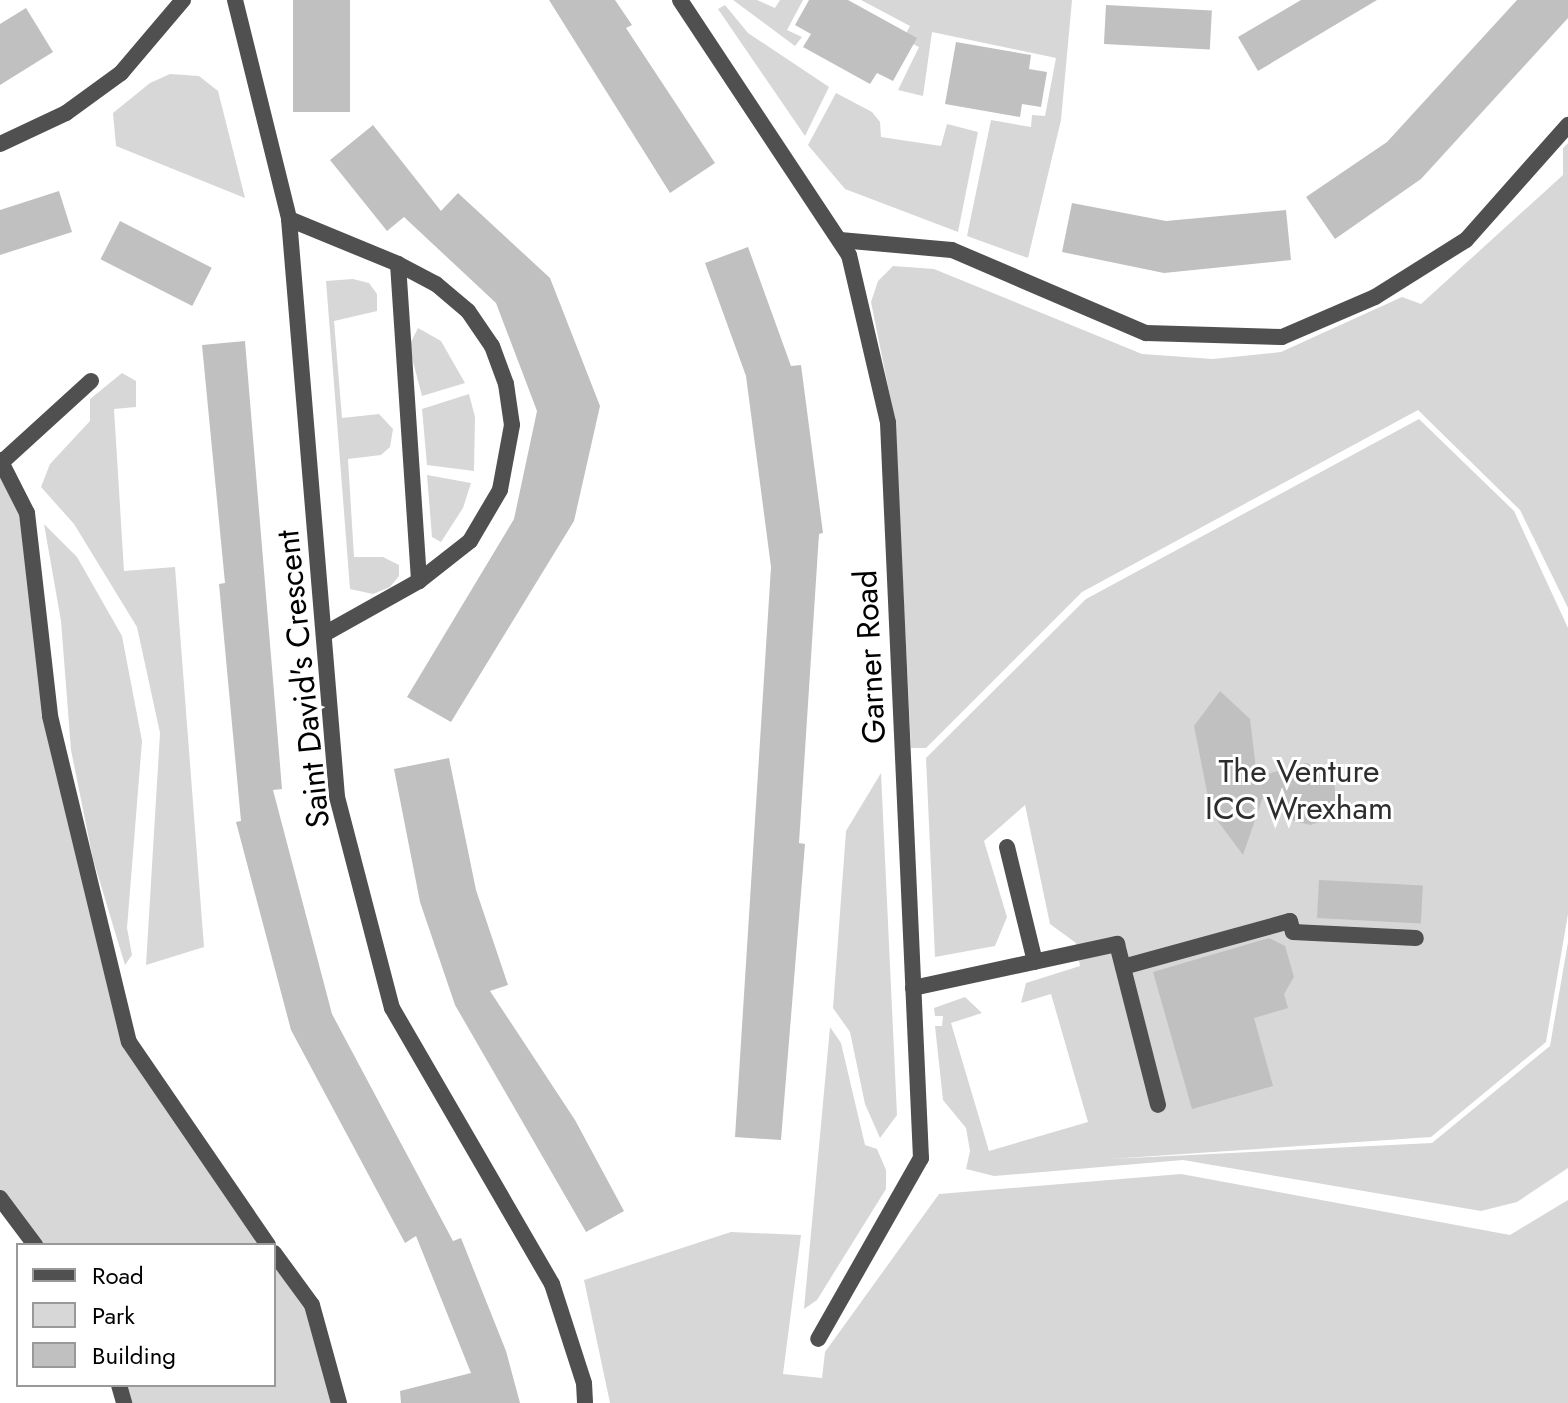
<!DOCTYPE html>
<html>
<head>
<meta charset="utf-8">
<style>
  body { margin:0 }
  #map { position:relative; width:1568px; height:1403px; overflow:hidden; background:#fff; font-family:Jost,sans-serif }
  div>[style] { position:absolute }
  .green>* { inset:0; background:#d7d7d7 }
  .building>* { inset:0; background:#c0c0c0; transform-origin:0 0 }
  .lane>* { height:16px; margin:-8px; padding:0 8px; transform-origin:8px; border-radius:8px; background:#505050 }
  .street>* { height:16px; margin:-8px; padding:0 8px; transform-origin:8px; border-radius:8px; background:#505050 }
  span { translate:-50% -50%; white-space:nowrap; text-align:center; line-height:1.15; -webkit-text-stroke:6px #fff; paint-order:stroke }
  .street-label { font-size:32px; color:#000 }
  .park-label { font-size:32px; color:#2e2e2e }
  .legend { position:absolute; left:16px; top:1243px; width:260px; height:144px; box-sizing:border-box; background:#fff; border:2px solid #999; margin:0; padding:10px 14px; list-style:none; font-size:24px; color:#000 }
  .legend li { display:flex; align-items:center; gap:16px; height:40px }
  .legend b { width:40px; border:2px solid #999 }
</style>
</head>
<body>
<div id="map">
  <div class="green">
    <i style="clip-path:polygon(733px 0,757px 0,775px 8px,780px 0,803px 0,787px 30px,802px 37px,795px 46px)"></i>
    <i style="clip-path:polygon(861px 0,1072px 0,1061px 120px,1028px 258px,967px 236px,991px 120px,1031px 127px,1032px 115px,1045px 116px,1056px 58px,932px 32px,923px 96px,898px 90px,919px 47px,903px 39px,910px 26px)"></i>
    <i style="clip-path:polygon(725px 5px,748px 33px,829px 87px,805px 136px,718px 9px)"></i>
    <i style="clip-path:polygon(170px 74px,199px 76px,218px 91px,245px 198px,116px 146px,113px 113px,150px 83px)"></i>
    <i style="clip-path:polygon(836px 93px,872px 112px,880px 122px,881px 137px,941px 146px,947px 124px,978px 132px,958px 232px,845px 189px,808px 145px)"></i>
    <i style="clip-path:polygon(1568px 143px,1568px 608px,1520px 510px,1418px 410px,1082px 592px,926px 748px,911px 748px,895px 421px,871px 302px,878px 281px,893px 266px,934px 269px,1142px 354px,1213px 359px,1281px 352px,1402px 297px,1421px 304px,1563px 175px,1563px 148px)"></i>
    <i style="clip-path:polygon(353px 279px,369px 283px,377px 294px,377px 311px,334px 321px,342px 418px,379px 414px,393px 429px,390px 447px,381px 455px,348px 459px,354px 557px,383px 557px,399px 565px,399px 576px,390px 587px,373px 594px,350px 589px,326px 281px)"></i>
    <i style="clip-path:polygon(418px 328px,441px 341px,465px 383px,422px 396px,409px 346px)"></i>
    <i style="clip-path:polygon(122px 373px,136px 381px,136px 407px,114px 409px,124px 571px,175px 567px,204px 947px,146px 965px,160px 733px,137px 627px,74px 524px,41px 487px,50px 464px,90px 421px,90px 399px)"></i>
    <i style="clip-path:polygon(469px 394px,475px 417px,474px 471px,427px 465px,422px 409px)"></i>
    <i style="clip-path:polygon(1419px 419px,1514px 511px,1568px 628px,1568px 914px,1546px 1042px,1431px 1137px,1110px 1159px,1432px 1143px,1550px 1046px,1568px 942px,1568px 1168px,1517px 1202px,1481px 1211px,1183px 1160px,994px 1176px,966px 1169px,970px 1151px,966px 1128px,943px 1100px,935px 1026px,942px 1026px,943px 1016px,935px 1016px,934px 1008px,965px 997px,982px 1013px,951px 1023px,989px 1151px,1088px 1122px,1051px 994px,1021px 1003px,1026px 983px,1080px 966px,1076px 943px,1050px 924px,1025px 805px,984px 841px,1007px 917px,995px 946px,935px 957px,926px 758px,1086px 599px)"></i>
    <i style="clip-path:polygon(0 460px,27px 513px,50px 717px,129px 1042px,268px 1245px,35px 1245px,0 1198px)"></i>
    <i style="clip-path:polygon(427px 475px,471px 483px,463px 508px,441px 542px,432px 537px)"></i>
    <i style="clip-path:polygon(44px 524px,77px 557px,122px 636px,142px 741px,127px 928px,132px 955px,125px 965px,93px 859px,71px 750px,61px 621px)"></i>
    <i style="clip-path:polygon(881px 773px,897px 1115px,880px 1138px,865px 1104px,850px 1032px,833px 1008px,846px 831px)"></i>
    <i style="clip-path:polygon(830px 1027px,841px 1043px,865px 1145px,877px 1149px,886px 1170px,886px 1189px,817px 1300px,804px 1309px)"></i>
    <i style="clip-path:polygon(1181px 1174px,1510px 1235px,1568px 1200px,1568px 1403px,610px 1403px,584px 1280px,731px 1232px,801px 1235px,783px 1374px,822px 1378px,825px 1352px,939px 1194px)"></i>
    <i style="clip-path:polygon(274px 1253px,312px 1305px,333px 1403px,124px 1403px,119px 1385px,274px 1385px)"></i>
  </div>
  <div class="building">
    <i style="left:293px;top:0;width:57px;height:112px"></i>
    <i style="clip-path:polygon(549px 0,615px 0,632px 25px,626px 28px,715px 163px,670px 193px)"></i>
    <i style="clip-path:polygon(809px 0,848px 0,917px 38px,893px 81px,877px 73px,870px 84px,803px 47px,811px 34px,795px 25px)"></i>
    <i style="clip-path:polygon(1301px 0,1377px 0,1258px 71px,1238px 37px)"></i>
    <i style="clip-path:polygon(1517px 0,1568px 0,1568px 18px,1421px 179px,1335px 239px,1306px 197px,1387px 142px)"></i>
    <i style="left:1106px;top:5px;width:106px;height:39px;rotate:3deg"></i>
    <i style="clip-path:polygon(26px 8px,53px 52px,0 85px,0 24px)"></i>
    <i style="clip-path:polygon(956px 42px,1031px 55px,1029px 69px,1047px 72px,1041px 107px,1022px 104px,1020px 117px,945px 104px)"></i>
    <i style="clip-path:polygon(373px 125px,441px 211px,458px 193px,550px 278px,600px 406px,574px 521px,451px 722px,407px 697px,514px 519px,537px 411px,496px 303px,404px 217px,387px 231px,330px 160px)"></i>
    <i style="clip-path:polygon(59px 191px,72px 232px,0 255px,0 210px)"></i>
    <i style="clip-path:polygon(1072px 203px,1166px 221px,1286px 210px,1291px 260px,1164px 273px,1062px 252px)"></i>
    <i style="left:120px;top:221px;width:103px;height:43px;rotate:27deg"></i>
    <i style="clip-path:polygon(748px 247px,791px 366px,801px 365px,823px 533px,819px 534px,799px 843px,805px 844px,781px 1140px,735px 1137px,771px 567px,746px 376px,705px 263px)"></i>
    <i style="clip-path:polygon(245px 341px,282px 789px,273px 790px,332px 1014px,453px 1241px,461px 1238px,506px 1351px,520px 1403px,401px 1403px,400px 1391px,471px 1373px,416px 1236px,405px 1243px,291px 1030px,236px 822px,241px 821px,219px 584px,225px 583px,202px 345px)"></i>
    <i style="clip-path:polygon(1220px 691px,1250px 719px,1257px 777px,1306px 763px,1332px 774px,1338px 804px,1325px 820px,1310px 825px,1294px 821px,1263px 797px,1243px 855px,1211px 812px,1194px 726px)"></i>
    <i style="clip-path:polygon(449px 758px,476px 890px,508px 985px,490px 991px,575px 1120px,624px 1211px,586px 1232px,455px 1005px,420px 902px,394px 769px)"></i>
    <i style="left:1319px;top:880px;width:104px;height:38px;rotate:3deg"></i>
    <i style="clip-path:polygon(1269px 938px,1285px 946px,1294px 977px,1284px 994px,1288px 1008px,1254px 1018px,1273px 1086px,1192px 1109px,1153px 972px)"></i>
  </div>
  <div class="lane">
    <i style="left:398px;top:264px;width:318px;rotate:86.2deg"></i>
    <i style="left:0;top:460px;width:59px;rotate:63deg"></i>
    <i style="left:27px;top:513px;width:204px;rotate:83.5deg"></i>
    <i style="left:50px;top:716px;width:335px;rotate:76.4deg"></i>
    <i style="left:129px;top:1042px;width:246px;rotate:55.6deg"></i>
    <i style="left:3px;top:461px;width:119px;rotate:-42.3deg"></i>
    <i style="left:1007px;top:847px;width:118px;rotate:76.3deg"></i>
    <i style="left:1123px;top:967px;width:173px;rotate:-15.4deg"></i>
    <i style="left:1290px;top:921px;width:11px;rotate:75deg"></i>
    <i style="left:1293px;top:932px;width:123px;rotate:2.8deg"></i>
    <i style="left:913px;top:988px;width:209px;rotate:-12.2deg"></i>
    <i style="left:1117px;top:944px;width:166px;rotate:75.7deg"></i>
    <i style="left:274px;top:1253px;width:64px;rotate:53.8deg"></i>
    <i style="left:312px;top:1305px;width:102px;rotate:74.6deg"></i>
  </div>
  <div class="street">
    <i style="left:235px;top:0;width:226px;rotate:76.1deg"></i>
    <i style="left:289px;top:219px;width:580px;rotate:85.25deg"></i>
    <i style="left:337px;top:797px;width:218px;rotate:75.4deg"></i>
    <i style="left:392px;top:1008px;width:319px;rotate:59.9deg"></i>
    <i style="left:552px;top:1284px;width:104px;rotate:72.1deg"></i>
    <i style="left:584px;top:1383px;width:20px;rotate:87deg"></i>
    <i style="left:680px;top:0;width:306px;rotate:56.5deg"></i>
    <i style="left:849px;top:255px;width:172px;rotate:76.9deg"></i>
    <i style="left:888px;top:423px;width:736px;rotate:87.43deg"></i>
    <i style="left:921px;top:1158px;width:208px;rotate:119.6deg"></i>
    <i style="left:0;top:144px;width:73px;rotate:-25.2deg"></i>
    <i style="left:66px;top:113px;width:68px;rotate:-36deg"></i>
    <i style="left:121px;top:73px;width:96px;rotate:-49.7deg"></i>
    <i style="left:289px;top:219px;width:118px;rotate:22.4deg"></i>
    <i style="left:398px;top:264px;width:43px;rotate:27.8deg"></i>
    <i style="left:436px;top:284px;width:42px;rotate:40.2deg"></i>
    <i style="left:468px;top:311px;width:42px;rotate:55.6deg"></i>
    <i style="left:492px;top:346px;width:40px;rotate:69.8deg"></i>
    <i style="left:506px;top:384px;width:41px;rotate:81.7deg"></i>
    <i style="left:512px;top:425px;width:66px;rotate:100.5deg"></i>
    <i style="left:500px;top:490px;width:59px;rotate:120.5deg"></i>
    <i style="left:470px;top:541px;width:65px;rotate:141.9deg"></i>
    <i style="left:419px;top:581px;width:109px;rotate:150.8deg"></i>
    <i style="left:840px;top:240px;width:112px;rotate:5.1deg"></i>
    <i style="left:952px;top:250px;width:211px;rotate:23.2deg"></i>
    <i style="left:1146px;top:333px;width:136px;rotate:1.7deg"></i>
    <i style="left:1282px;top:337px;width:101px;rotate:-23.3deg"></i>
    <i style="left:1375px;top:297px;width:107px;rotate:-32.1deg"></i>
    <i style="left:1466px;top:240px;width:154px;rotate:-48.4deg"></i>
    <i style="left:0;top:1198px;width:59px;rotate:53.3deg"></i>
    <i style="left:119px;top:1385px;width:19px;rotate:74deg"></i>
  </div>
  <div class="street-label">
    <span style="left:870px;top:657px;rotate:-93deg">Garner Road</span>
    <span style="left:303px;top:679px;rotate:-96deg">Saint David's Crescent</span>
  </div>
  <div class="park-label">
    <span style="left:1299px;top:790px">The Venture<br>ICC Wrexham</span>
  </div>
  <ul class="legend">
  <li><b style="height:10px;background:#505050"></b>Road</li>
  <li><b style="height:22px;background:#d7d7d7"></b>Park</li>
  <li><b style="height:22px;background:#c0c0c0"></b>Building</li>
  </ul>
</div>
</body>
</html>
